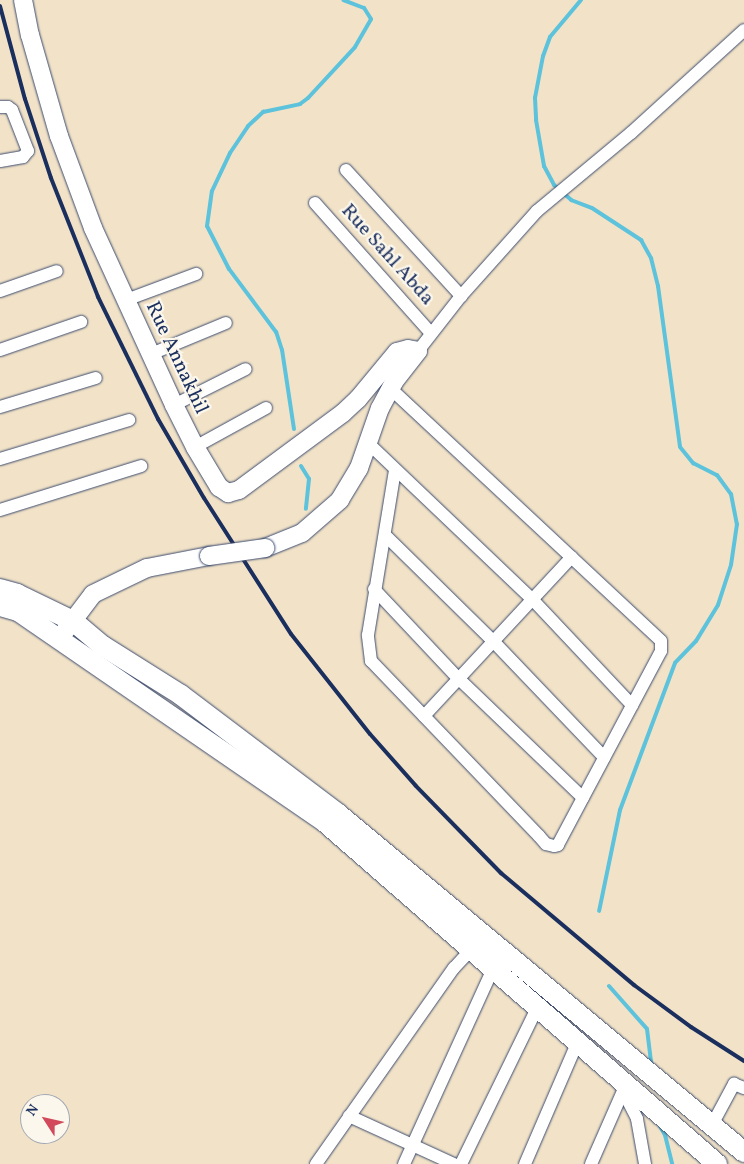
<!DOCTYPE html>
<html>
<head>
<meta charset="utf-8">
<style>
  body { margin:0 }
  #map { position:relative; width:744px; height:1164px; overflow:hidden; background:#f2e3c8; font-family:Vollkorn,serif }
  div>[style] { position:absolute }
  .stream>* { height:4px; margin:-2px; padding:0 2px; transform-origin:2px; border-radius:2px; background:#5dc2db }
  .roads { filter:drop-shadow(0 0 1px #3b4a6e) drop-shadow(0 0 1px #3b4a6e) }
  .street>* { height:12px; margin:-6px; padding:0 6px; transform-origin:6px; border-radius:6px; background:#fff }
  .secondary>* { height:18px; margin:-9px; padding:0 9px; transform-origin:9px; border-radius:9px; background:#fff }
  .primary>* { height:20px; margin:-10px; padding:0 10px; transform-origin:10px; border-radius:10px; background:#fff }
  .rail>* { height:4px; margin:-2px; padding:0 2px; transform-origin:2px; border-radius:2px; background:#1b2f5e }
  .bridges { filter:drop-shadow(0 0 1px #3b4a6e) drop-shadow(0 0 1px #3b4a6e) }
  .secondary-bridge>* { height:18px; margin:-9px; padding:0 9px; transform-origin:9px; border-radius:9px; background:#fff }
  span { translate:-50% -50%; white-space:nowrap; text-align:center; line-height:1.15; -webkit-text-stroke:4.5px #fbf7ec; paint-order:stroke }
  .street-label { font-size:20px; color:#1b2f5e }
  .north { position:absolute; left:20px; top:1094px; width:50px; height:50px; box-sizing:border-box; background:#fbf7ec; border:1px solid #a1a7b3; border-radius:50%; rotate:305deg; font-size:14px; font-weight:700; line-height:20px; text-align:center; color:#1b2f5e }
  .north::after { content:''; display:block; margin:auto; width:18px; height:22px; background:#d1495b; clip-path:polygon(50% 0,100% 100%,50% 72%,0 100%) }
</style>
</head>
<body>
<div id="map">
  <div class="stream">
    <i style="left:581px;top:0;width:48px;rotate:130deg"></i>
    <i style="left:550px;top:37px;width:20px;rotate:110deg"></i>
    <i style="left:543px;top:56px;width:43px;rotate:100.8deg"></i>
    <i style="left:535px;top:98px;width:22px;rotate:87deg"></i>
    <i style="left:536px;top:120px;width:47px;rotate:80.1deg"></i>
    <i style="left:544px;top:166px;width:21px;rotate:62deg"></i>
    <i style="left:554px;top:185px;width:23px;rotate:41deg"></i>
    <i style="left:571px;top:200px;width:22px;rotate:21deg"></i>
    <i style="left:592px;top:208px;width:59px;rotate:33.1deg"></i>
    <i style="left:641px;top:240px;width:21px;rotate:61deg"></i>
    <i style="left:651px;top:258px;width:29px;rotate:76deg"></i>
    <i style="left:658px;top:286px;width:162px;rotate:82.2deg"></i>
    <i style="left:680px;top:447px;width:21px;rotate:51deg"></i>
    <i style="left:693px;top:463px;width:27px;rotate:27deg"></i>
    <i style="left:717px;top:475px;width:24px;rotate:54deg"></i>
    <i style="left:731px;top:494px;width:31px;rotate:79deg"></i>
    <i style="left:737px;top:524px;width:41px;rotate:98.3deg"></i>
    <i style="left:731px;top:565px;width:42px;rotate:108deg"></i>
    <i style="left:718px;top:605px;width:42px;rotate:121.4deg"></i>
    <i style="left:696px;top:641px;width:30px;rotate:134deg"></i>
    <i style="left:675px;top:663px;width:157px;rotate:110.5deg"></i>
    <i style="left:620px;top:810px;width:103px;rotate:101.7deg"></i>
    <i style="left:294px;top:429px;width:80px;rotate:-98.6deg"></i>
    <i style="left:282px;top:350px;width:19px;rotate:-108deg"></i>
    <i style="left:276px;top:332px;width:79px;rotate:-126.7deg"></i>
    <i style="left:229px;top:269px;width:48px;rotate:-117.1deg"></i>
    <i style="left:207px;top:226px;width:35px;rotate:-82deg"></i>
    <i style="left:212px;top:191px;width:42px;rotate:-64.7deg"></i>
    <i style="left:230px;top:153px;width:32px;rotate:-56deg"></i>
    <i style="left:248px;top:126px;width:21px;rotate:-43deg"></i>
    <i style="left:263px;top:112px;width:38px;rotate:-12deg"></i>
    <i style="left:300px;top:104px;width:10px;rotate:-37deg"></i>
    <i style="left:308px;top:98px;width:69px;rotate:-47.3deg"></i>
    <i style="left:355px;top:47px;width:32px;rotate:-60deg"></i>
    <i style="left:371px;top:19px;width:13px;rotate:-122deg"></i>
    <i style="left:364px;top:8px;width:22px;rotate:-159deg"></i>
    <i style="left:301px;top:466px;width:15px;rotate:58deg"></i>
    <i style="left:309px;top:479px;width:30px;rotate:96deg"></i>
    <i style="left:609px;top:986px;width:57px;rotate:48.5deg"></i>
    <i style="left:647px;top:1029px;width:35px;rotate:83deg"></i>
    <i style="left:660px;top:1126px;width:10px;rotate:61deg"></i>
    <i style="left:665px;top:1135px;width:30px;rotate:76deg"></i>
  </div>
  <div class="roads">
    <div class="street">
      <i style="left:0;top:107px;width:8px"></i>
      <i style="left:8px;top:107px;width:5px;rotate:37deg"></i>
      <i style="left:12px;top:110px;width:44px;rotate:68.7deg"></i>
      <i style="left:28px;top:151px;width:8px;rotate:130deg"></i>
      <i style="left:23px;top:157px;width:23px;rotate:170deg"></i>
      <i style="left:346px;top:170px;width:171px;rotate:47.6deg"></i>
      <i style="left:315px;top:203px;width:174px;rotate:48.3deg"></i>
      <i style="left:0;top:291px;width:60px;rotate:-19.3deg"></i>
      <i style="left:126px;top:300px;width:75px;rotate:-20.4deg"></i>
      <i style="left:0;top:350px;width:86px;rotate:-19.1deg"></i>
      <i style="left:418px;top:351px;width:70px;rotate:-52deg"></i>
      <i style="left:461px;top:296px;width:114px;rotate:-48.2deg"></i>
      <i style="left:537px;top:211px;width:122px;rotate:-39.7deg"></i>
      <i style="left:631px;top:133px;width:153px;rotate:-42.3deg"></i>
      <i style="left:151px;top:354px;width:81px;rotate:-22.5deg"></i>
      <i style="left:391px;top:389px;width:369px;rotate:43deg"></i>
      <i style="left:661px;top:641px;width:10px;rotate:90deg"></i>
      <i style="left:661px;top:651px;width:220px;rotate:118deg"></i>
      <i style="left:558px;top:845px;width:4px;rotate:166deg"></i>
      <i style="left:554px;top:846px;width:8px;rotate:-166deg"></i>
      <i style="left:546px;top:844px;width:11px;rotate:-131deg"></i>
      <i style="left:539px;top:836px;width:243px;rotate:-133.8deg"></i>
      <i style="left:371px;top:661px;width:26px;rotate:-97deg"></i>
      <i style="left:368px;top:635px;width:167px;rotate:-80.7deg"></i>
      <i style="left:174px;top:405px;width:80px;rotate:-26.6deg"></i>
      <i style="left:0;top:407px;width:100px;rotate:-16.8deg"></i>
      <i style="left:367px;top:442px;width:228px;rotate:43.6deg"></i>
      <i style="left:532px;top:599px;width:146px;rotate:46.7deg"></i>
      <i style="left:195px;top:447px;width:81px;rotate:-28.8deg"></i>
      <i style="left:0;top:459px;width:135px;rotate:-16.8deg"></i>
      <i style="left:0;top:510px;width:148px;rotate:-17.3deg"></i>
      <i style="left:385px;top:535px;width:151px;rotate:44.5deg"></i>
      <i style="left:493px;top:641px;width:161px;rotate:46.3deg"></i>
      <i style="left:374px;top:589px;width:122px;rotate:46.7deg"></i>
      <i style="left:458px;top:678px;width:173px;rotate:43.8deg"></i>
      <i style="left:424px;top:716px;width:217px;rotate:-47.1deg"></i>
      <i style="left:623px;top:1091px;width:31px;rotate:63deg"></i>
      <i style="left:637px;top:1119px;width:46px;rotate:79.9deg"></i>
      <i style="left:349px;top:1116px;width:115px;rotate:24.6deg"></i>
      <i style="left:712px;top:1125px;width:47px;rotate:-61.8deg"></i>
      <i style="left:734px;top:1084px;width:11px;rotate:22deg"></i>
      <i style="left:316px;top:1164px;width:240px;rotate:-54.9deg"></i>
      <i style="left:454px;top:968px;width:25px;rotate:-47deg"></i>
      <i style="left:404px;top:1164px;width:214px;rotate:-65.5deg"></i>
      <i style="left:461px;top:1164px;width:174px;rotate:-64deg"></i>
      <i style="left:525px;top:1164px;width:132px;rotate:-66.7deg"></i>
      <i style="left:591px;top:1164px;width:80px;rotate:-66.3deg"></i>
      <i style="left:623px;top:1091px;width:6px;rotate:-39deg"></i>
    </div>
    <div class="secondary">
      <i style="left:23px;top:0;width:36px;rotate:79deg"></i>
      <i style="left:30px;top:35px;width:105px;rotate:74deg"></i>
      <i style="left:59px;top:136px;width:98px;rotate:69.7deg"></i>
      <i style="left:93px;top:228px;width:195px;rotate:65.4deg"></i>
      <i style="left:174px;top:405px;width:47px;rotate:63.4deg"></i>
      <i style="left:195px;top:447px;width:47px;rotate:59deg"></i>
      <i style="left:219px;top:487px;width:11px;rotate:34deg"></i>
      <i style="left:228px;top:493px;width:11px;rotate:-15deg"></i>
      <i style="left:239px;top:490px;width:129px;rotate:-36.5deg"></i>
      <i style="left:343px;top:413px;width:21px;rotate:-43deg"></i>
      <i style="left:358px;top:399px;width:61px;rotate:-50.3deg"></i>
      <i style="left:397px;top:352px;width:11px;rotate:-15deg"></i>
      <i style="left:408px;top:349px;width:10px;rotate:11deg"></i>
      <i style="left:418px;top:351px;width:39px;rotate:128deg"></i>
      <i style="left:394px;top:382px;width:30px;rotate:118deg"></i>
      <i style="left:380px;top:408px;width:64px;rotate:109.3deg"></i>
      <i style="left:359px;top:468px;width:37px;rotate:121deg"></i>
      <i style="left:340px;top:500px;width:50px;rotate:139deg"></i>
      <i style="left:302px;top:533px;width:40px;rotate:158deg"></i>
      <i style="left:59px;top:639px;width:56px;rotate:-52.9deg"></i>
      <i style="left:93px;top:594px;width:60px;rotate:-25.7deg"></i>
      <i style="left:147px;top:568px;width:63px;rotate:-11deg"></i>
    </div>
    <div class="primary">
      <i style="left:0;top:589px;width:18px;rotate:16deg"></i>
      <i style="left:17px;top:594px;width:62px;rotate:25.7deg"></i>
      <i style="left:73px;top:621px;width:39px;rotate:40deg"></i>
      <i style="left:103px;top:646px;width:92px;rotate:32.1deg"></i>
      <i style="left:181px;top:695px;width:196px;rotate:37.1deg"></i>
      <i style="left:337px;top:813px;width:530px;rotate:39.79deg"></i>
      <i style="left:0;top:606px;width:19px;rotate:16deg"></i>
      <i style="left:18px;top:611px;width:374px;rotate:34.5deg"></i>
      <i style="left:326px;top:823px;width:519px;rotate:41.09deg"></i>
    </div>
  </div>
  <div class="rail">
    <i style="left:0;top:6px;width:96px;rotate:75deg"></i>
    <i style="left:25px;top:99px;width:83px;rotate:71.8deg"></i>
    <i style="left:51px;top:178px;width:128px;rotate:68.4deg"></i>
    <i style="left:98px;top:297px;width:136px;rotate:63.8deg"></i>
    <i style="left:158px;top:419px;width:91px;rotate:59.8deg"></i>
    <i style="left:204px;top:498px;width:161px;rotate:57.4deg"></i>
    <i style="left:291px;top:634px;width:127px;rotate:51.7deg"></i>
    <i style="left:370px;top:734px;width:69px;rotate:48.5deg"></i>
    <i style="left:416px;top:786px;width:122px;rotate:45.7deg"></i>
    <i style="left:501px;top:873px;width:174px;rotate:40.1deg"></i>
    <i style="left:634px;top:985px;width:71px;rotate:36.4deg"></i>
    <i style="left:691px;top:1027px;width:63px;rotate:32.7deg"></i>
  </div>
  <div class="bridges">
    <div class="secondary-bridge">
      <i style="left:209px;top:556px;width:57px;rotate:-8.1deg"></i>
    </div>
  </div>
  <div class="street-label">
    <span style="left:387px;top:255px;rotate:48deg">Rue Sahl Abda</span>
    <span style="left:176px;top:358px;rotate:65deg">Rue Annakhil</span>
  </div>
  <div class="north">N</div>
</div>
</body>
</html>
